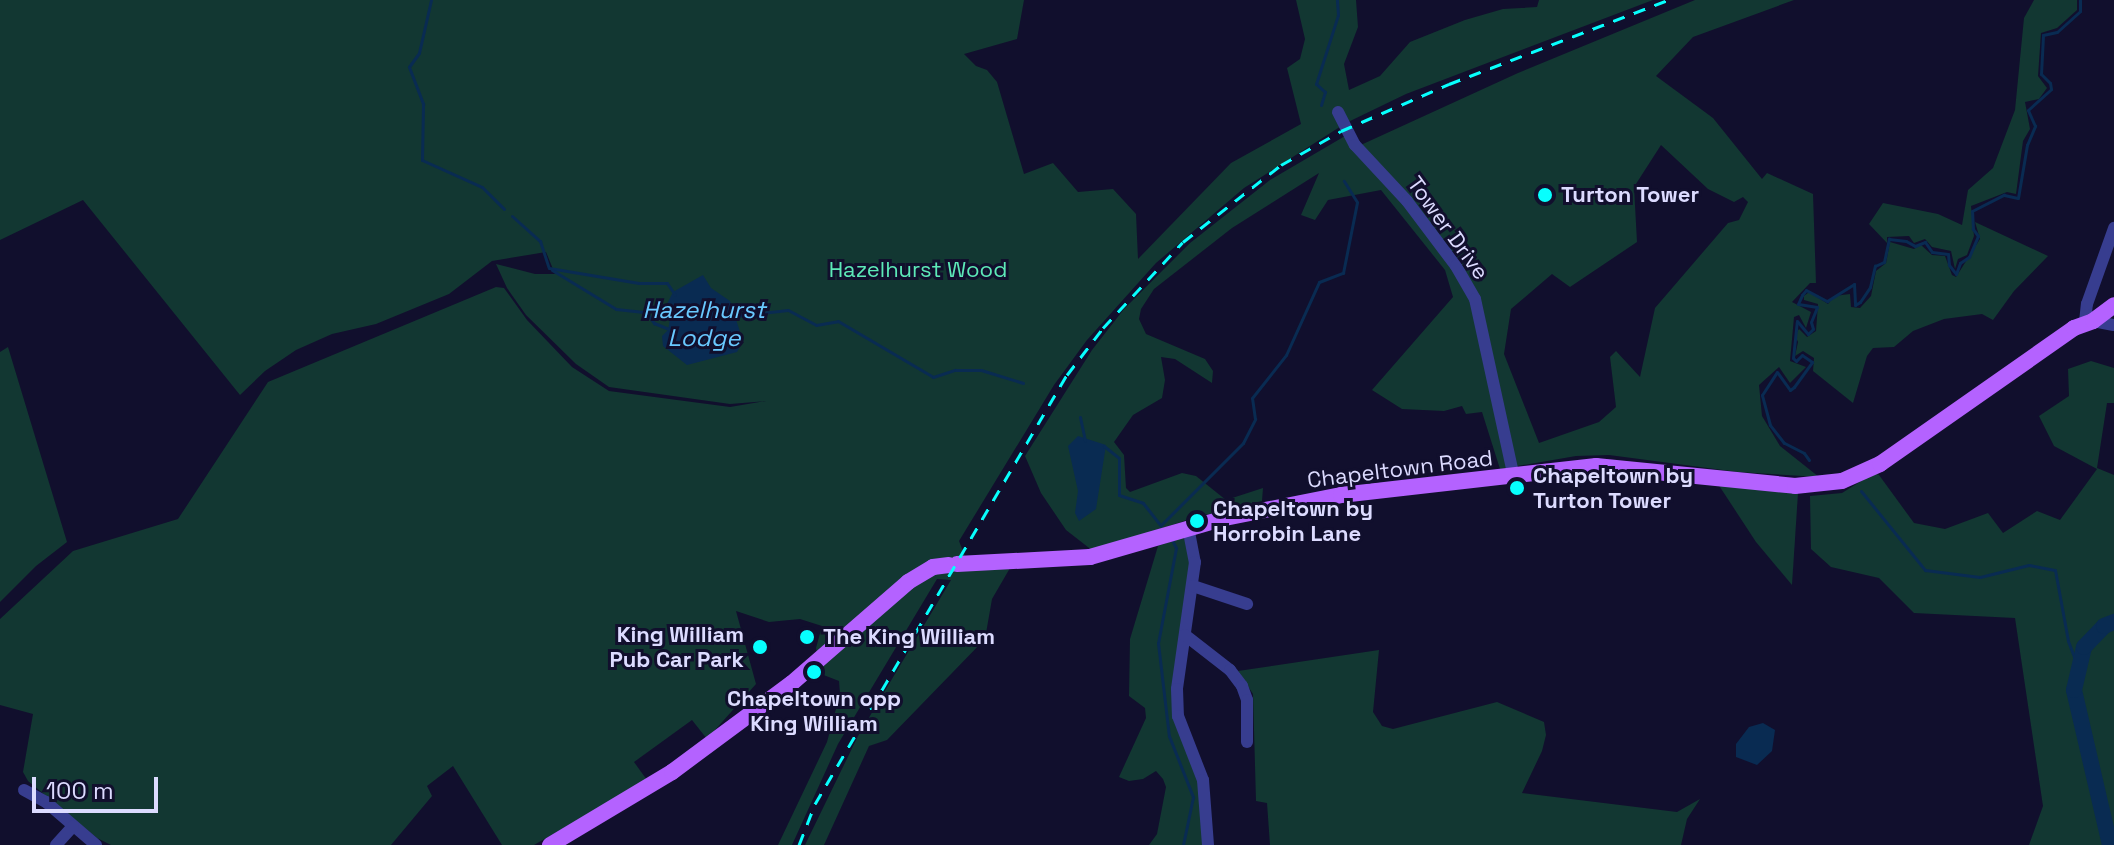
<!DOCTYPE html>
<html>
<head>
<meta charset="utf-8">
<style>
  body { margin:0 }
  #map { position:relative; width:2114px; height:845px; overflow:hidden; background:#110f2d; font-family:"Space Grotesk",sans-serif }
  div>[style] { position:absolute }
  .green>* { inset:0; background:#123732 }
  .water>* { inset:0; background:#092b52 }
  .stream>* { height:3px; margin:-1.5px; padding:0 1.5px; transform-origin:1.5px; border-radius:1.5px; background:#092b52 }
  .river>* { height:16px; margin:-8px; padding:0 8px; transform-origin:8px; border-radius:8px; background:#092b52 }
  .minor>* { height:12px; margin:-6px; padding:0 6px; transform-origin:6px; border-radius:6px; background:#373d8f }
  .major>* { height:16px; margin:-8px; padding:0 8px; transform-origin:8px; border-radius:8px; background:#b462ff }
  .rail>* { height:3px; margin-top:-1.5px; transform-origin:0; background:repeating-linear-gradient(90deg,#07fffe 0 12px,transparent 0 22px) }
  .dots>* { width:22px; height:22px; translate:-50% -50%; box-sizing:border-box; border:4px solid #110f2d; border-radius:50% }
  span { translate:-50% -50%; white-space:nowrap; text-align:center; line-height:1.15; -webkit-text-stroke:6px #110f2d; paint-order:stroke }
  .poi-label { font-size:22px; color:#dcdbff; font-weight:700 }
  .left { translate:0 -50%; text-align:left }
  .right { translate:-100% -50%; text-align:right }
  .street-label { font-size:22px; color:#dcdbff }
  .park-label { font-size:22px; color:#5de9b8 }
  .water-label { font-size:24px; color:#69c9ff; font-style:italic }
  .scale { position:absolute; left:32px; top:777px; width:126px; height:36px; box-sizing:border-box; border:4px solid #dcdbff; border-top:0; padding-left:10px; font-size:24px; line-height:28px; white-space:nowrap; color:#dcdbff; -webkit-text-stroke:6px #110f2d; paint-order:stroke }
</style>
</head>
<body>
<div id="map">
  <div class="green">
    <i style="clip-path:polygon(0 0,1024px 0,1017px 39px,964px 54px,976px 66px,987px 70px,997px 82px,1024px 174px,1053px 163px,1078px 192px,1113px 189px,1136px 214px,1138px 259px,1231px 163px,1301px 124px,1287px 68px,1300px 59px,1305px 39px,1296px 0,1356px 0,1358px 27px,1344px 64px,1349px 90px,1380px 76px,1410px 42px,1465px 20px,1503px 9px,1537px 7px,1539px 0,1653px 0,1406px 94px,1346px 123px,1244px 188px,1156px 263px,1087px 340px,1054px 385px,959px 541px,965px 556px,1017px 556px,992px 599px,985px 639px,887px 740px,869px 746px,824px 845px,805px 845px,858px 736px,951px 580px,937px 579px,838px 744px,792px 845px,778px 845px,827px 742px,840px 694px,839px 681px,821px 674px,816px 648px,822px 626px,800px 619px,769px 622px,736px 611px,756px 684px,707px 739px,692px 720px,634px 762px,647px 780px,534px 845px,502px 845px,453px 766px,427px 786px,432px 796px,391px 845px,111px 845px,97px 838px,28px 781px,23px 772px,33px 714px,0 705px,0 619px,73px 551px,178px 519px,268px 382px,496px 287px,504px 288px,527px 320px,572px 367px,609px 391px,730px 407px,766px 401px,730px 404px,609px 387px,576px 364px,526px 315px,507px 288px,496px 264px,535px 274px,555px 274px,546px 252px,492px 261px,449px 294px,376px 324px,332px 334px,296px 350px,265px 371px,240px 395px,83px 200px,0 240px)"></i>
    <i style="clip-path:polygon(evenodd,1695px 0,1794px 0,1693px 37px,1656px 76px,1713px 118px,1762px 179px,1767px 173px,1813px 194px,1816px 283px,1810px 283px,1792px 302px,1811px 312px,1806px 328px,1799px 315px,1794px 317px,1790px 361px,1806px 367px,1790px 383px,1779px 367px,1759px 385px,1762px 416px,1780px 446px,1819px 477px,1738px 472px,1609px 455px,1576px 456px,1500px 469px,1482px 412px,1466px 414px,1462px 406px,1444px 411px,1402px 409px,1372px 390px,1453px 297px,1445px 270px,1381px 190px,1328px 200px,1315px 220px,1301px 215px,1319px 173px,1232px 228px,1154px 289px,1141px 309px,1139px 319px,1146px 334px,1205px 359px,1213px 371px,1212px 383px,1175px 359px,1161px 357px,1165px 380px,1162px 398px,1133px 415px,1114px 442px,1124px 455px,1126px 488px,1130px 492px,1182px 473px,1196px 476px,1226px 500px,1263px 488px,1262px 501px,1193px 518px,1093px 551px,1066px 530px,1041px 493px,1025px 456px,1092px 350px,1124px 309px,1190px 243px,1270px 180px,1345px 136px,1352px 149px,1518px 73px,1695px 0,1661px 145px,1708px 189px,1734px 202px,1743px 197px,1748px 202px,1739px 220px,1728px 223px,1655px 308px,1640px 377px,1616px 351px,1610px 357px,1616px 407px,1599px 422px,1539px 443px,1504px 354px,1511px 309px,1552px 274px,1570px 287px,1637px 242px,1634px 187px,1661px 145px)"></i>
    <i style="clip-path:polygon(2034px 0,2077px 0,2077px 10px,2057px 28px,2041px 33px,2038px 76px,2047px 88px,2039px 99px,2025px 102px,2030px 129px,2023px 141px,2016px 194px,2007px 192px,1971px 206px,1974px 236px,1967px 255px,1958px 259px,1955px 269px,1951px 251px,1932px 247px,1925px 239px,1914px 243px,1909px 236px,1887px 237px,1887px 243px,1869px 224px,1883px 203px,1938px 214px,1962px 225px,1968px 190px,1993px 168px,2015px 110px,2024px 18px)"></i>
    <i style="clip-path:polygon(1975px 222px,2048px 256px,2014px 291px,1993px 320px,1982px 314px,1944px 319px,1913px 331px,1894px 347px,1873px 348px,1867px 356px,1853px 403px,1813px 371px,1814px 358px,1803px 351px,1795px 356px,1798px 342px,1795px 335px,1799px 329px,1807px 337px,1816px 331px,1818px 304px,1804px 300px,1804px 296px,1809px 292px,1828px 304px,1834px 296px,1850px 294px,1851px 307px,1860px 308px,1871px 296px,1876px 271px,1886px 263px,1890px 242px,1914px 249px,1921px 245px,1932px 255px,1945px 256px,1952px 275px,1956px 277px,1980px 239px)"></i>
    <i style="clip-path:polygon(8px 347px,67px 542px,36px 566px,0 602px,0 352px)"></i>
    <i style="clip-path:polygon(2091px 361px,2114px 368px,2114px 403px,2107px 403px,2097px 468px,2114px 475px,2114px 845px,2029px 845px,2043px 806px,2015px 618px,1914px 613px,1879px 578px,1831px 567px,1811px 549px,1810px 496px,1842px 493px,1874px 473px,1879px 475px,1914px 523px,1945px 529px,1988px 513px,2003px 533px,2037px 511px,2060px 520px,2097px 469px,2054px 446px,2039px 416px,2069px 396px,2068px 369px)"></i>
    <i style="clip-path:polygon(1718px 484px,1798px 493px,1792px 585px,1756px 542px)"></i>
    <i style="clip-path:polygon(1184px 537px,1191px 556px,1175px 717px,1198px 781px,1205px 845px,1149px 845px,1157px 834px,1166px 787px,1163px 779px,1156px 771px,1143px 779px,1129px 781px,1119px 777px,1146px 718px,1145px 708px,1129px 696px,1130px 639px,1158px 546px)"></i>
    <i style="clip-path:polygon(1379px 650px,1373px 712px,1382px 726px,1393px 729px,1497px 702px,1544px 722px,1546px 735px,1542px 751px,1522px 793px,1677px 812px,1700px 799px,1687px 819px,1681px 845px,1270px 845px,1267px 803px,1256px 801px,1253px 694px,1238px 671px)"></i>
  </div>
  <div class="water">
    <i style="clip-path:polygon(703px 275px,711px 288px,730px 301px,743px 341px,737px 352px,687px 365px,663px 346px,662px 336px,668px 330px,671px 313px,667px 304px,673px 292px)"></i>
    <i style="clip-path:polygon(1078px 436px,1106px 445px,1096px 509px,1079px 521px,1075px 513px,1078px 491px,1068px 446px)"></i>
    <i style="clip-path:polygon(1763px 723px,1775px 730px,1772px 751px,1757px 765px,1736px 757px,1736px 744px,1749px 727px)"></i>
  </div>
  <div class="stream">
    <i style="left:431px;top:0;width:54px;rotate:102.8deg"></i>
    <i style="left:419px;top:53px;width:17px;rotate:126deg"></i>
    <i style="left:409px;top:67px;width:40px;rotate:69deg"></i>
    <i style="left:423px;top:104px;width:56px;rotate:91deg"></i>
    <i style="left:422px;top:160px;width:66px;rotate:24.2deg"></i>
    <i style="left:482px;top:187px;width:31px;rotate:45deg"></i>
    <i style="left:1321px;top:105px;width:14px;rotate:-73deg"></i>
    <i style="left:1325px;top:92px;width:12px;rotate:-138deg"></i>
    <i style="left:1316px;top:84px;width:72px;rotate:-72.3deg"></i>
    <i style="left:1338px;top:15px;width:15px;rotate:-94deg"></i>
    <i style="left:512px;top:216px;width:38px;rotate:42deg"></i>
    <i style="left:540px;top:241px;width:28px;rotate:72deg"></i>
    <i style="left:549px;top:268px;width:91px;rotate:9.5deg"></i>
    <i style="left:639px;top:283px;width:28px"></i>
    <i style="left:667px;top:283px;width:14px;rotate:56deg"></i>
    <i style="left:552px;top:270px;width:75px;rotate:31.4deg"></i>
    <i style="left:616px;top:309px;width:30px;rotate:6deg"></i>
    <i style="left:646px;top:312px;width:14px;rotate:54deg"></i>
    <i style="left:654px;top:323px;width:18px;rotate:22deg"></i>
    <i style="left:734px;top:316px;width:54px;rotate:-6.3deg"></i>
    <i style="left:788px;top:310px;width:32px;rotate:28deg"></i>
    <i style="left:816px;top:325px;width:22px;rotate:-10deg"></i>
    <i style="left:838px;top:321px;width:110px;rotate:30.5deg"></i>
    <i style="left:933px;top:377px;width:23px;rotate:-18deg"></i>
    <i style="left:955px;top:370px;width:26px"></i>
    <i style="left:981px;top:370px;width:44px;rotate:17.2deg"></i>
    <i style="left:1080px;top:417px;width:24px;rotate:78deg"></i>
    <i style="left:1104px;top:446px;width:19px;rotate:39deg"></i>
    <i style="left:1119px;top:458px;width:37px;rotate:90deg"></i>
    <i style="left:1119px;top:495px;width:25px;rotate:18deg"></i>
    <i style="left:1143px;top:503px;width:29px;rotate:52deg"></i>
    <i style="left:1809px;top:460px;width:9px;rotate:-126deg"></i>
    <i style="left:1804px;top:453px;width:22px;rotate:-153deg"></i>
    <i style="left:1784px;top:443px;width:23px;rotate:-128deg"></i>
    <i style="left:1770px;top:425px;width:31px;rotate:-105deg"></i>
    <i style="left:1762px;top:395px;width:27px;rotate:-57deg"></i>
    <i style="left:1777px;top:372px;width:22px;rotate:54deg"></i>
    <i style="left:1790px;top:390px;width:5px;rotate:-37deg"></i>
    <i style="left:1794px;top:387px;width:31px;rotate:-54deg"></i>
    <i style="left:1812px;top:362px;width:12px;rotate:-145deg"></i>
    <i style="left:1802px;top:355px;width:8px;rotate:135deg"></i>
    <i style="left:1796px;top:361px;width:4px;rotate:-135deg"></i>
    <i style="left:1793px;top:358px;width:37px;rotate:-84deg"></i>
    <i style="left:1797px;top:321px;width:17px;rotate:50deg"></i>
    <i style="left:1808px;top:334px;width:7px;rotate:-45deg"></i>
    <i style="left:1813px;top:329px;width:7px;rotate:-106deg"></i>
    <i style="left:1811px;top:322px;width:16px;rotate:-68deg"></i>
    <i style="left:1817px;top:307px;width:19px;rotate:-171deg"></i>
    <i style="left:1798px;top:304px;width:10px;rotate:-66deg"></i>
    <i style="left:1802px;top:295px;width:6px;rotate:-51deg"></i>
    <i style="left:1806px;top:290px;width:24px;rotate:28deg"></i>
    <i style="left:1827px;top:301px;width:32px;rotate:-32deg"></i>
    <i style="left:1854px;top:284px;width:21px;rotate:87deg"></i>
    <i style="left:1855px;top:305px;width:6px;rotate:-31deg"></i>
    <i style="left:1860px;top:302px;width:18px;rotate:-56deg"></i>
    <i style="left:1870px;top:287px;width:22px;rotate:-77deg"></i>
    <i style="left:1875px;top:266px;width:10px;rotate:-24deg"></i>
    <i style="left:1884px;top:262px;width:24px;rotate:-78deg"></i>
    <i style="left:1889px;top:239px;width:17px;rotate:7deg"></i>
    <i style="left:1906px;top:241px;width:10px;rotate:29deg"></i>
    <i style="left:1915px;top:246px;width:11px;rotate:-22deg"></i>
    <i style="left:1925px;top:242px;width:12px;rotate:55deg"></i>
    <i style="left:1932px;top:252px;width:16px;rotate:7deg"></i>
    <i style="left:1948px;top:254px;width:11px;rotate:85deg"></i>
    <i style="left:1949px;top:265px;width:11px;rotate:52deg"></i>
    <i style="left:1956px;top:274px;width:12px;rotate:-70deg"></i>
    <i style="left:1960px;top:263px;width:11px;rotate:-34deg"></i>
    <i style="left:1969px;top:257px;width:23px;rotate:-67deg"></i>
    <i style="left:1978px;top:236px;width:9px;rotate:-126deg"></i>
    <i style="left:1973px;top:229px;width:18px;rotate:-93deg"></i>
    <i style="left:1972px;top:211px;width:36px;rotate:-27deg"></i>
    <i style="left:2004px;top:195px;width:14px;rotate:12deg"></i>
    <i style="left:2018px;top:198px;width:54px;rotate:-80.4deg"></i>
    <i style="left:2027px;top:145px;width:21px;rotate:-67deg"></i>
    <i style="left:2035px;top:126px;width:17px;rotate:-114deg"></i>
    <i style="left:2028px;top:110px;width:31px;rotate:-42deg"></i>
    <i style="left:2051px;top:89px;width:6px;rotate:-99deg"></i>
    <i style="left:2050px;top:83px;width:13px;rotate:-135deg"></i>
    <i style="left:2041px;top:74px;width:39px;rotate:-87deg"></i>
    <i style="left:2043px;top:35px;width:14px;rotate:-12deg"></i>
    <i style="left:2057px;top:32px;width:31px;rotate:-42deg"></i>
    <i style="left:2080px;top:11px;width:11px;rotate:-90deg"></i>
    <i style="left:1861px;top:491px;width:102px;rotate:51deg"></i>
    <i style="left:1925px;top:570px;width:55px;rotate:7.3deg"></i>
    <i style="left:1980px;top:577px;width:50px;rotate:-13.8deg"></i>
    <i style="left:2029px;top:565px;width:26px;rotate:11deg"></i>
    <i style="left:2055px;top:570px;width:72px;rotate:79.6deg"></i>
    <i style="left:2068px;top:641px;width:31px;rotate:69deg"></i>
    <i style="left:1161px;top:525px;width:116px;rotate:-45deg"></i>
    <i style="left:1243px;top:443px;width:27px;rotate:-63deg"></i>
    <i style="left:1255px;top:419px;width:21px;rotate:-98deg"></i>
    <i style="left:1252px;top:398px;width:55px;rotate:-51.7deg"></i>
    <i style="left:1286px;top:355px;width:80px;rotate:-65.7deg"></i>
    <i style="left:1319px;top:282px;width:26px;rotate:-21deg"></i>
    <i style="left:1343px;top:273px;width:72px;rotate:-78.8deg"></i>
    <i style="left:1357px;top:202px;width:25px;rotate:-122deg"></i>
    <i style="left:1172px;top:540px;width:9px;rotate:63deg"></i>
    <i style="left:1176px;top:548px;width:97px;rotate:100.7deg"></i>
    <i style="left:1158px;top:643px;width:94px;rotate:83.3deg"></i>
    <i style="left:1169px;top:736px;width:66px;rotate:68.5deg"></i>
    <i style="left:1193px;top:797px;width:49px;rotate:101.8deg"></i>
  </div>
  <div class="river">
    <i style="left:2110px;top:845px;width:159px;rotate:-103.1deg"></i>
    <i style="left:2074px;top:690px;width:44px;rotate:-76.9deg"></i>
    <i style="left:2084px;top:647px;width:29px;rotate:-46deg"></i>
    <i style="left:2104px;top:626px;width:11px;rotate:-22deg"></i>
  </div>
  <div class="minor">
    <i style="left:1338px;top:112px;width:37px;rotate:63deg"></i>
    <i style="left:1355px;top:145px;width:76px;rotate:47.1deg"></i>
    <i style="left:1407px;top:201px;width:81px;rotate:53deg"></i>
    <i style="left:1456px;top:266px;width:38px;rotate:60deg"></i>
    <i style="left:1475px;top:299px;width:183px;rotate:77.7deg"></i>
    <i style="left:2093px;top:321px;width:21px;rotate:11deg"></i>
    <i style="left:2085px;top:322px;width:18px;rotate:-84deg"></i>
    <i style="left:2087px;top:304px;width:81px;rotate:-70.4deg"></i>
    <i style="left:1188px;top:527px;width:36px;rotate:79deg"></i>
    <i style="left:1195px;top:562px;width:128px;rotate:98.1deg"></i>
    <i style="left:1177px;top:689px;width:27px;rotate:88deg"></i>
    <i style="left:1178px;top:716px;width:69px;rotate:68.7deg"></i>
    <i style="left:1203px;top:780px;width:65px;rotate:85.6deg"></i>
    <i style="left:1193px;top:586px;width:57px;rotate:18.4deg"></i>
    <i style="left:1185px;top:635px;width:57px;rotate:37.9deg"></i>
    <i style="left:1230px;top:670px;width:20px;rotate:53deg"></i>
    <i style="left:1242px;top:686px;width:15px;rotate:70deg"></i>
    <i style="left:1247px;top:700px;width:42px;rotate:90deg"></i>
    <i style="left:24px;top:790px;width:25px;rotate:29deg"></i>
    <i style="left:46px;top:802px;width:66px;rotate:40.7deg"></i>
    <i style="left:56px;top:845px;width:25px;rotate:-48deg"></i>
  </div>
  <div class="major">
    <i style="left:957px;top:564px;width:133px;rotate:-3deg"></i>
    <i style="left:1090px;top:557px;width:141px;rotate:-16.1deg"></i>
    <i style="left:1225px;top:518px;width:118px;rotate:-11.2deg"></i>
    <i style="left:1341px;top:495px;width:257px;rotate:-6.5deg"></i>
    <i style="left:1596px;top:466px;width:200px;rotate:5.7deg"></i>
    <i style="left:1795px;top:486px;width:47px;rotate:-6.1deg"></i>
    <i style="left:1842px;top:481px;width:42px;rotate:-24.1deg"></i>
    <i style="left:1880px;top:464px;width:237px;rotate:-35deg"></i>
    <i style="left:2074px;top:328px;width:20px;rotate:-20deg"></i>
    <i style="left:2093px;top:321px;width:26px;rotate:-37deg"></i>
    <i style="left:550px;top:845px;width:142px;rotate:-30.9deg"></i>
    <i style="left:672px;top:772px;width:149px;rotate:-36.6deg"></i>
    <i style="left:792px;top:683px;width:154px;rotate:-41deg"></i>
    <i style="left:908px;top:582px;width:29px;rotate:-31deg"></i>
    <i style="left:933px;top:567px;width:16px;rotate:-7deg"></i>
  </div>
  <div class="rail">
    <i style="left:799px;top:845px;width:44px;rotate:-68.7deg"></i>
    <i style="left:815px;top:804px;width:498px;rotate:-59.6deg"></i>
    <i style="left:1067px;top:375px;width:59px;rotate:-52.5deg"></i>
    <i style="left:1103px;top:328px;width:117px;rotate:-47.1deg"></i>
    <i style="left:1183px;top:242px;width:125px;rotate:-38.2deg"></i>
    <i style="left:1281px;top:165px;width:69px;rotate:-29.5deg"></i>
    <i style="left:1341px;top:131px;width:118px;rotate:-23.5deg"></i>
    <i style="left:1449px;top:84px;width:235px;rotate:-21deg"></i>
  </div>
  <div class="dots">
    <i style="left:1545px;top:195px;background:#07fffe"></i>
    <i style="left:1517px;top:488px;background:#07fffe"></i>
    <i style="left:1197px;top:521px;background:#07fffe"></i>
    <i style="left:807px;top:637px;background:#07fffe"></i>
    <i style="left:760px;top:647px;background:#07fffe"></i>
    <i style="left:814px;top:672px;background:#07fffe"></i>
  </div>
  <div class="poi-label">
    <span class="left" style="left:1561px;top:195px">Turton Tower</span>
    <span class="left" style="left:1533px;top:488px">Chapeltown by<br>Turton Tower</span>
    <span class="left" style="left:1213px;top:521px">Chapeltown by<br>Horrobin Lane</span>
    <span class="right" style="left:744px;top:647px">King William<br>Pub Car Park</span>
    <span class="left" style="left:823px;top:637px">The King William</span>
    <span style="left:814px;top:711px">Chapeltown opp<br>King William</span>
  </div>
  <div class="street-label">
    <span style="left:1448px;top:228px;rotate:54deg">Tower Drive</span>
    <span style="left:1400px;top:469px;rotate:-7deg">Chapeltown Road</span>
  </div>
  <div class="park-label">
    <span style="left:918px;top:270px">Hazelhurst Wood</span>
  </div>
  <div class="water-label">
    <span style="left:704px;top:324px">Hazelhurst<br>Lodge</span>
  </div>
  <div class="scale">100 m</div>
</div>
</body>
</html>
